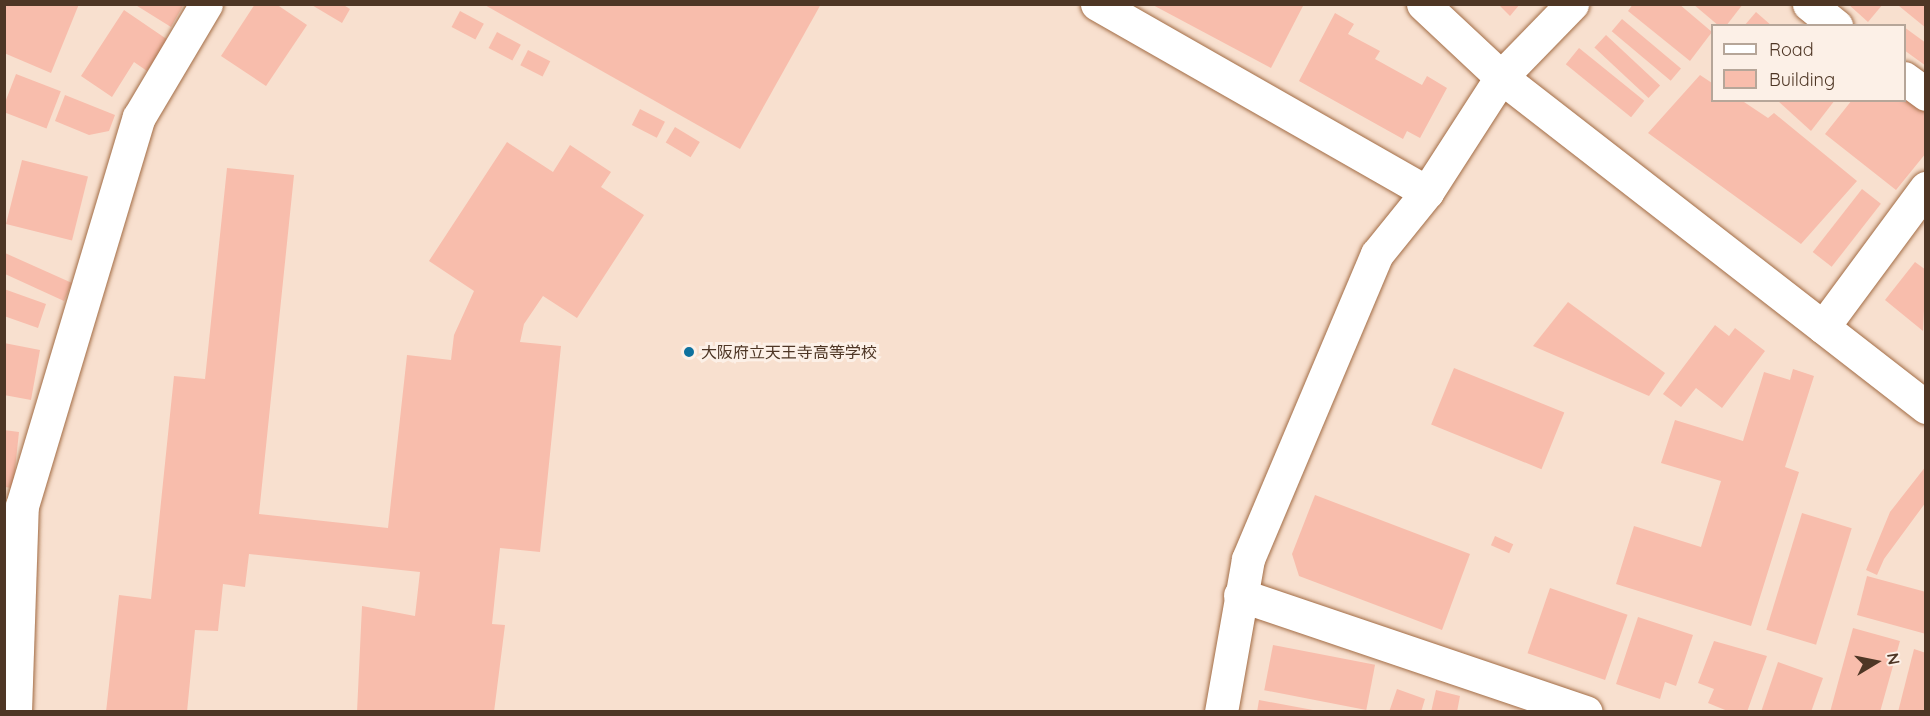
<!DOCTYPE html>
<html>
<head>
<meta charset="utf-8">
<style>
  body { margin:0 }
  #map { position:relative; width:1930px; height:716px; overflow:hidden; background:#f8e0cf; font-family:Quicksand,"Noto Sans JP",sans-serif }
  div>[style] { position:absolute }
  .building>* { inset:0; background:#f8bdac; transform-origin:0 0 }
  .roads { filter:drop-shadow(0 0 2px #a26c45) drop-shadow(0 0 2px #a26c45) }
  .minor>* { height:33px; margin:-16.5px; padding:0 16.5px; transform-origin:16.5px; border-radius:16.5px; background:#fff }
  .dots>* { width:16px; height:16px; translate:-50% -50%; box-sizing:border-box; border:3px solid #fcf0e7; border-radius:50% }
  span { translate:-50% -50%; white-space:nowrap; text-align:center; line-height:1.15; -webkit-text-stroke:6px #fcf0e7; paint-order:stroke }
  .poi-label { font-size:16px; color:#4e3625 }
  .left { translate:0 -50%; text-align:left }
  .frame { position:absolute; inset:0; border:6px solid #4e3625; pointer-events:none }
  .legend { position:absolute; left:1711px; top:24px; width:195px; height:78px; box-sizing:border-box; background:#fcf0e7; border:2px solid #b6a699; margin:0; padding:8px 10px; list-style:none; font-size:18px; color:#4e3625 }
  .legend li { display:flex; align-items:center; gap:12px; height:30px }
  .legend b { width:30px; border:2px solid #b6a699 }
  .north { position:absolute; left:1846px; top:632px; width:60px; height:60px; -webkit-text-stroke:4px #fcf0e7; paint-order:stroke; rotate:80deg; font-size:16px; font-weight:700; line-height:24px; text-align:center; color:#4e3625 }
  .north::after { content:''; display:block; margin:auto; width:21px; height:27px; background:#4e3625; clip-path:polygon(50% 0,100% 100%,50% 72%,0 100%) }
</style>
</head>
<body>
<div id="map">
  <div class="building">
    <i style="clip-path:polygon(4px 4px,79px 4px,51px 73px,4px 53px)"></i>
    <i style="clip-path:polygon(134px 4px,184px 4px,171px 27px)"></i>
    <i style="clip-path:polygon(255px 4px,276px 4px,307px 25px,266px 86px,221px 56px)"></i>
    <i style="clip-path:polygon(310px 4px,342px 4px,350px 9px,342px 23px)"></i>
    <i style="clip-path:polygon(483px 4px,821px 4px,740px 149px)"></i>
    <i style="clip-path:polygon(1151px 4px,1304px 4px,1271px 68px)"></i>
    <i style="clip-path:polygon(1498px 4px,1520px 4px,1510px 16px)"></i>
    <i style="clip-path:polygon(1633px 4px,1679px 4px,1712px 32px,1690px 61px,1628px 11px)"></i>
    <i style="clip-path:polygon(1693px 4px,1743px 4px,1726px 26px,1719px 26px)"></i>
    <i style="clip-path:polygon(1848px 4px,1883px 4px,1868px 22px)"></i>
    <i style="clip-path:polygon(1901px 4px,1926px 4px,1926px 28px,1899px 6px)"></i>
    <i style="clip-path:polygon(124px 10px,168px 40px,147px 71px,134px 62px,112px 97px,81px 76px)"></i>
    <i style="left:460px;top:11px;width:27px;height:18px;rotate:28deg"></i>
    <i style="clip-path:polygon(1756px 12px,1772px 26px,1744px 26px)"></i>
    <i style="clip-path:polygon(1335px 13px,1354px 24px,1348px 34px,1380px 51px,1375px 59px,1422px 85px,1427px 76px,1447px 88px,1420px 138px,1407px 131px,1403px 139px,1299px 81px)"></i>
    <i style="left:1622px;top:19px;width:77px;height:16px;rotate:40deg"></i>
    <i style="clip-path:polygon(1904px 27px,1926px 43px,1926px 66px,1904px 50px)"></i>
    <i style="left:497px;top:32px;width:27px;height:18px;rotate:28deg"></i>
    <i style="left:1606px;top:35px;width:74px;height:17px;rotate:43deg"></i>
    <i style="left:1579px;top:48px;width:84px;height:21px;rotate:39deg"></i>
    <i style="left:528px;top:50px;width:25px;height:17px;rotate:27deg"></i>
    <i style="left:16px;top:74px;width:48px;height:40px;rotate:21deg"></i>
    <i style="clip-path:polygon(1700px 75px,1712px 83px,1712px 100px,1741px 100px,1768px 118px,1774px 113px,1857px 181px,1801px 244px,1648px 133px)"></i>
    <i style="clip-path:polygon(1904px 93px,1926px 110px,1926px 153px,1896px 190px,1825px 134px,1852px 100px,1904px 100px)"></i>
    <i style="clip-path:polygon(65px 95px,115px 115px,109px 131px,89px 135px,55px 121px)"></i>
    <i style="clip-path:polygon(1777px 100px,1835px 100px,1811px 131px)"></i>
    <i style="left:640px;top:109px;width:28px;height:18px;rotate:27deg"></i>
    <i style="left:675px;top:127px;width:29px;height:18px;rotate:31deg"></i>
    <i style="clip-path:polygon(507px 142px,553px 172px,570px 145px,611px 172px,601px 187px,644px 215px,577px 318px,543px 296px,524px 324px,520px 342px,561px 346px,540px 552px,500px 548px,492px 624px,505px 625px,494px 712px,357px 712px,362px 606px,415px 616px,420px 572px,249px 554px,245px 587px,223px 584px,218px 631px,195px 630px,187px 712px,106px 712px,119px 595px,151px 599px,174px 376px,205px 379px,227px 168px,294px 175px,259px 514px,388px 528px,407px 355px,451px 360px,454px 335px,474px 291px,429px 261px)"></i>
    <i style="left:22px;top:160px;width:68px;height:66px;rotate:14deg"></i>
    <i style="left:1862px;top:189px;width:24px;height:80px;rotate:38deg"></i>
    <i style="clip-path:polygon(5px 253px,72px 283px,64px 301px,5px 274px)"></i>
    <i style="clip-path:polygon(1915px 262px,1926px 270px,1923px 331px,1885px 300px)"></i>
    <i style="clip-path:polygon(4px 289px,46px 304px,38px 328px,4px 316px)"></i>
    <i style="clip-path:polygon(1568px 302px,1665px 373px,1649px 396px,1533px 346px)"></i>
    <i style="clip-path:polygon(1715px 325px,1729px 336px,1735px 328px,1765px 351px,1722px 408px,1696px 388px,1681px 407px,1663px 394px)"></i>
    <i style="clip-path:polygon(4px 343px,40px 350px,31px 400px,4px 395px)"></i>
    <i style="left:1454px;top:368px;width:119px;height:61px;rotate:22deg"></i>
    <i style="clip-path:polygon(1793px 369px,1814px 376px,1785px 467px,1799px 472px,1751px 626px,1616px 584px,1634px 526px,1701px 547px,1721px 481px,1661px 463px,1675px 420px,1743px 441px,1764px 372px,1790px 380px)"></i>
    <i style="clip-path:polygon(4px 430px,19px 432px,13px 488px,4px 487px)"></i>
    <i style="clip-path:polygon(1926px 466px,1926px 502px,1884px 559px,1877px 575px,1866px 570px,1890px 512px)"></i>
    <i style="clip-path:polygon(1315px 495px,1470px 554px,1442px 630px,1299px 576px,1292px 554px)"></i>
    <i style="left:1802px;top:513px;width:52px;height:122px;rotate:17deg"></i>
    <i style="left:1495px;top:536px;width:20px;height:10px;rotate:24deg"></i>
    <i style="clip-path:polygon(1867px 576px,1926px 592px,1926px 634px,1857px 615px)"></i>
    <i style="left:1550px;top:588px;width:82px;height:69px;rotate:19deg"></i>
    <i style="clip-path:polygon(1638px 617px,1693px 635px,1676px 686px,1665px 682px,1660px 699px,1616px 684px)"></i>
    <i style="clip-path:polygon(1853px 628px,1900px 641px,1880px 712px,1830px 712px)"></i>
    <i style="clip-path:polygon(1714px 641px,1767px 656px,1747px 712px,1730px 712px,1708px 703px,1714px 689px,1698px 683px)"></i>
    <i style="left:1273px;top:645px;width:104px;height:46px;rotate:11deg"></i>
    <i style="clip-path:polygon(1914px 649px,1926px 653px,1926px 712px,1898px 712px)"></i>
    <i style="clip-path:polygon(1778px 662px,1823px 678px,1811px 712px,1761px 712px)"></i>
    <i style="clip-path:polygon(1397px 689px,1425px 699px,1421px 712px,1389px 712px)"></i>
    <i style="clip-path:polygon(1436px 690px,1460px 696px,1457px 712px,1431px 712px)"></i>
    <i style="clip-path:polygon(1259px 700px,1313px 710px,1313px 712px,1257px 712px)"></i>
  </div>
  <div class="roads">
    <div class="minor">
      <i style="left:1097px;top:4px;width:380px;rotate:29.7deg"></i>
      <i style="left:1423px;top:4px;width:107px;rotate:43.1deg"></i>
      <i style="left:1501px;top:77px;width:538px;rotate:37.83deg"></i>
      <i style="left:1809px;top:4px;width:35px;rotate:39deg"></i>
      <i style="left:1904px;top:78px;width:27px;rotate:36deg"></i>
      <i style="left:1823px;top:327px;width:173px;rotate:-53.5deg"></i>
      <i style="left:1240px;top:595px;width:365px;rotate:18.7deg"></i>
      <i style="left:15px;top:712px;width:206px;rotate:-88.1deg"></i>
      <i style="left:22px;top:506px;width:406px;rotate:-73.3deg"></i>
      <i style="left:139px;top:117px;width:131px;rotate:-59.3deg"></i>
      <i style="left:1221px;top:712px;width:155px;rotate:-80deg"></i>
      <i style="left:1248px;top:559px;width:331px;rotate:-67.1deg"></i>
      <i style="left:1377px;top:254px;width:80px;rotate:-51.1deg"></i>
      <i style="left:1427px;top:192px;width:137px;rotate:-57.2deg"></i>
      <i style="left:1501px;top:77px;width:102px;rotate:-45.8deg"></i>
    </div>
  </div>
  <div class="dots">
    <i style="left:689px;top:352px;background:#0d719e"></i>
  </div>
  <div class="poi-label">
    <span class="left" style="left:701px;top:352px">大阪府立天王寺高等学校</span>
  </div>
  <div class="frame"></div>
  <ul class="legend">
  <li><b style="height:8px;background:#fff"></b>Road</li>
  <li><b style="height:16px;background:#f8bdac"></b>Building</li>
  </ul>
  <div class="north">N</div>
</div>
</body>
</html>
